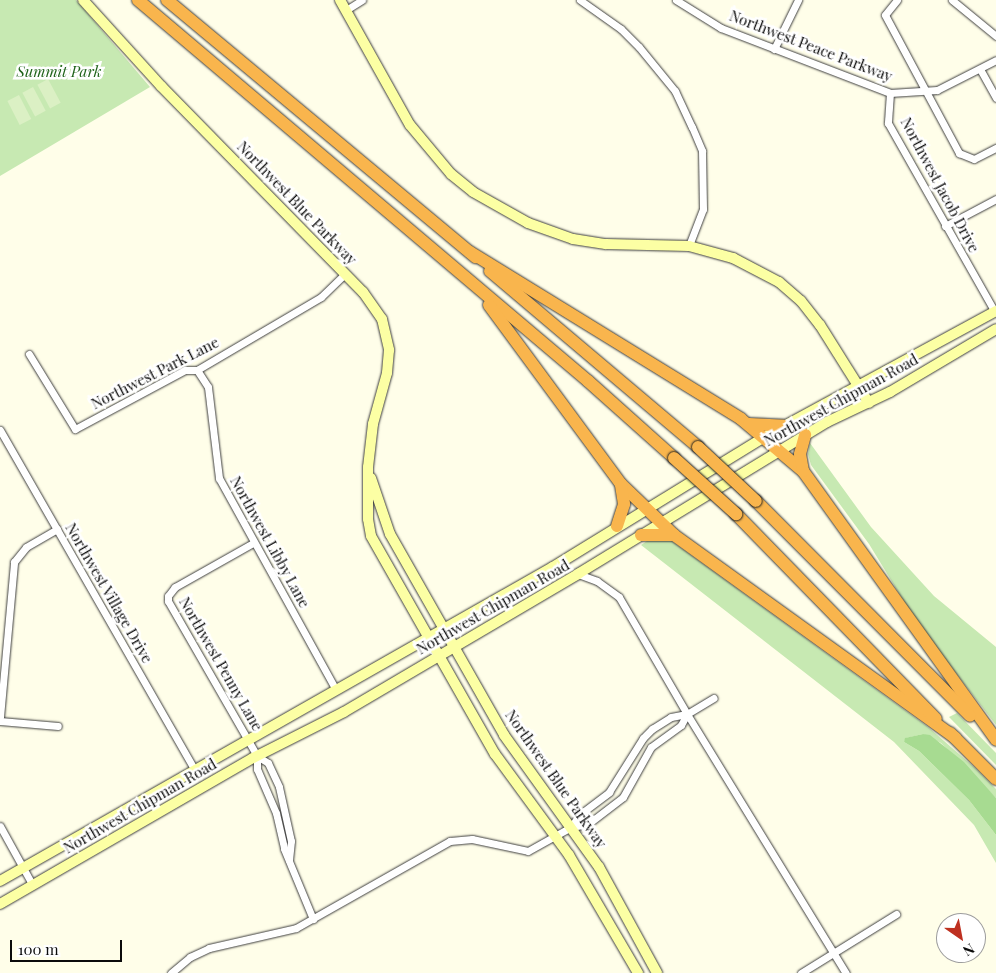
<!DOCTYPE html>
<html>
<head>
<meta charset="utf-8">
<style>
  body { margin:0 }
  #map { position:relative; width:996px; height:973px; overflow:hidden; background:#fffee9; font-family:"Playfair Display",serif }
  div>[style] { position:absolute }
  .green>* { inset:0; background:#c7e9b2 }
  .forest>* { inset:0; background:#a7db91 }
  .pitch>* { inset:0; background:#dbf0c4; transform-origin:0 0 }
  .roads { filter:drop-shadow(0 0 1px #3e3e3e) drop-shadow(0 0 1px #3e3e3e) }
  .street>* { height:7px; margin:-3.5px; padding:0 3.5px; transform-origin:3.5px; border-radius:3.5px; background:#fff }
  .secondary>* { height:10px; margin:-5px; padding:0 5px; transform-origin:5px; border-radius:5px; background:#fcffa4 }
  .highway>* { height:12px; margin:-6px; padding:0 6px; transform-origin:6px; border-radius:6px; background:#f9b54d }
  .bridges { filter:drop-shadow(0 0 1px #1c1c1c) drop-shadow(0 0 1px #1c1c1c) }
  .highway-bridge>* { height:12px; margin:-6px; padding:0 6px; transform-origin:6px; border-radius:6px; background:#f9b54d }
  span { translate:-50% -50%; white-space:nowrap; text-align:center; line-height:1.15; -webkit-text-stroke:5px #fff; paint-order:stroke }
  .street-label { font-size:15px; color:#0b0b0b }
  .park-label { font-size:15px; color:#1f631a; font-style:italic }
  .north { position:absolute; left:936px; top:913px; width:50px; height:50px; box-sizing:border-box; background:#fff; border:1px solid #9d9d9d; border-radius:50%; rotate:147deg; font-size:14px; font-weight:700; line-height:20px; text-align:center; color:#0b0b0b }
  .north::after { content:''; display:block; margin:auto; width:18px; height:22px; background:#be3020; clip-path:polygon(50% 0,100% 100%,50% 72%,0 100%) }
  .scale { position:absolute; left:10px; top:940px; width:112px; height:22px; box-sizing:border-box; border:2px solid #0b0b0b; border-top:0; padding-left:6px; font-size:15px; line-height:18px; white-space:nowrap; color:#0b0b0b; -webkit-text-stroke:4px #fff; paint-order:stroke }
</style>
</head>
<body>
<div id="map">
  <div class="green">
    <i style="clip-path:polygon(0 0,76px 0,150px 87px,0 176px)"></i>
    <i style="clip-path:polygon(810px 443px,871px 527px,934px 596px,996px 647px,996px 725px,916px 621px,869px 544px,811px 465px,808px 454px)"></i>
    <i style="clip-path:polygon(653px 537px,670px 540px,928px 727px,975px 768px,996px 789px,996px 798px,941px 743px,923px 734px,906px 738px,904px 742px,919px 751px,969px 800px,996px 835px,996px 863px,974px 825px,894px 742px,641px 545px)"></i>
    <i style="clip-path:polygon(957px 713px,996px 753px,996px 765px,949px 717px)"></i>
  </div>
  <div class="forest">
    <i style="clip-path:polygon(923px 734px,930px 735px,964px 762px,996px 798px,996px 835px,969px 800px,919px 751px,904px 742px,905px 738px)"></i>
  </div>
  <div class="pitch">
    <i style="left:48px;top:79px;width:27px;height:12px;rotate:62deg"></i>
    <i style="left:33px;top:87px;width:27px;height:12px;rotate:62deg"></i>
    <i style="left:19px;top:95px;width:27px;height:13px;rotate:63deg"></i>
  </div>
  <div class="roads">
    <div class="street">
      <i style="left:580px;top:0;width:50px;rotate:35.3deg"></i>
      <i style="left:621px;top:29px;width:25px;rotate:45deg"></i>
      <i style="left:639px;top:47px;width:57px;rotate:50.7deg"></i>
      <i style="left:675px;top:91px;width:40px;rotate:65deg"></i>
      <i style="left:692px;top:127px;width:26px;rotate:67deg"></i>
      <i style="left:702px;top:151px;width:58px;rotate:89deg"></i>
      <i style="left:703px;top:209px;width:40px;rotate:111deg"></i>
      <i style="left:676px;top:0;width:53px;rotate:31.9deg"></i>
      <i style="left:721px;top:28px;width:181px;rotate:21deg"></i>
      <i style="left:890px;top:93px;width:47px;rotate:-3.7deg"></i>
      <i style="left:937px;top:90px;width:66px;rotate:-27deg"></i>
      <i style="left:897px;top:0;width:19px;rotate:129deg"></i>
      <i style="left:885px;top:15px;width:157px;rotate:61.8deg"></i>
      <i style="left:959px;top:153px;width:16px;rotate:22deg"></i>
      <i style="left:974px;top:159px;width:25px;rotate:-27deg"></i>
      <i style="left:952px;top:0;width:57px;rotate:39.3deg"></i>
      <i style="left:346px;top:10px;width:19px;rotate:-32deg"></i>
      <i style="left:774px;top:49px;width:55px;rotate:-63.9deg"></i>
      <i style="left:980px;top:69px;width:33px;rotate:61deg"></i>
      <i style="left:890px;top:93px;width:30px;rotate:94deg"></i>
      <i style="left:888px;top:123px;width:217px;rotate:60.5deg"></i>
      <i style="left:945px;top:226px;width:58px;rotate:-27.9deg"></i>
      <i style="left:29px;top:354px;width:88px;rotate:58.5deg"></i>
      <i style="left:75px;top:429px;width:125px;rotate:-28.2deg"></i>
      <i style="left:185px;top:370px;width:12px"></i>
      <i style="left:197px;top:370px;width:144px;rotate:-30.5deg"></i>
      <i style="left:321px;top:297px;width:33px;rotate:-44deg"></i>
      <i style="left:197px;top:370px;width:20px;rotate:57deg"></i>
      <i style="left:208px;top:387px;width:92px;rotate:83.1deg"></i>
      <i style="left:219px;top:478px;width:242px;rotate:61.1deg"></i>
      <i style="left:0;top:430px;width:391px;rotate:60.2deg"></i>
      <i style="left:253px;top:543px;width:90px;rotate:150.6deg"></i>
      <i style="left:175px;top:587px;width:11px;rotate:128deg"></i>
      <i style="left:168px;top:596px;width:5px;rotate:90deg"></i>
      <i style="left:168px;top:601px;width:179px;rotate:60.1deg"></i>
      <i style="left:257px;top:756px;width:13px;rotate:90deg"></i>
      <i style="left:257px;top:769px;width:48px;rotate:66.6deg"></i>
      <i style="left:276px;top:813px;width:37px;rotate:77deg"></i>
      <i style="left:284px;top:849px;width:76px;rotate:67.5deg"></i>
      <i style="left:578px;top:574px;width:20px;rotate:20deg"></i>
      <i style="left:597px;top:581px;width:27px;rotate:36deg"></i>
      <i style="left:619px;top:597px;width:135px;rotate:59.8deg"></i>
      <i style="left:687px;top:714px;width:304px;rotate:58.5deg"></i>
      <i style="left:0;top:717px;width:156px;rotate:-84.8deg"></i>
      <i style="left:14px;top:562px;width:19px;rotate:-51deg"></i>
      <i style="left:26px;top:547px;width:36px;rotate:-30deg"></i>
      <i style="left:0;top:721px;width:58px;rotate:4.9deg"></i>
      <i style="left:257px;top:756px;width:13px;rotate:32deg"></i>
      <i style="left:268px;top:763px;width:26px;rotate:65deg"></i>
      <i style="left:279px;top:787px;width:55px;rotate:77.5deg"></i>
      <i style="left:291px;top:841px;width:19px;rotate:96deg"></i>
      <i style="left:0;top:826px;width:66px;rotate:61.1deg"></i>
      <i style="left:571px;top:827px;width:14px;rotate:-56deg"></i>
      <i style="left:579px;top:815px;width:38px;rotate:-37deg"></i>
      <i style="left:609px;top:792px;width:64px;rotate:-57.8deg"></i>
      <i style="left:643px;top:738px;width:13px;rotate:-45deg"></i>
      <i style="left:652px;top:729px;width:22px;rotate:-32deg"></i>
      <i style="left:671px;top:717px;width:16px;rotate:-11deg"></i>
      <i style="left:687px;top:714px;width:31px;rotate:-31deg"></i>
      <i style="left:171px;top:973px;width:25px;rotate:-40deg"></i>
      <i style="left:190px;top:957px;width:21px;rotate:-25deg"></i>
      <i style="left:209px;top:948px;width:89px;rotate:-12.9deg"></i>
      <i style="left:296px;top:928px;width:177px;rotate:-29.5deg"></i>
      <i style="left:450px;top:841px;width:22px;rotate:-5deg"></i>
      <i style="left:472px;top:839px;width:57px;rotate:12.1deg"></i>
      <i style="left:528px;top:851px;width:49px;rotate:-29.2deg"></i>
      <i style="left:571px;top:827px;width:17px;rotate:-10deg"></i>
      <i style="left:588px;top:824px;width:44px;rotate:-37.6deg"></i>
      <i style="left:623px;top:797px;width:57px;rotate:-60.8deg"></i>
      <i style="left:651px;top:747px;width:37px;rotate:-36deg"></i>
      <i style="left:681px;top:725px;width:13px;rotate:-61deg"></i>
      <i style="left:801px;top:973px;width:112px;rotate:-31.8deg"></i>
    </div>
    <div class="secondary">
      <i style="left:83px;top:0;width:116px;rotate:47.8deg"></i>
      <i style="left:161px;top:86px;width:289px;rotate:45.6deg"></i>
      <i style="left:363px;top:292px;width:33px;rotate:55deg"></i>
      <i style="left:382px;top:319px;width:32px;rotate:77deg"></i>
      <i style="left:389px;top:350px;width:23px;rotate:95deg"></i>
      <i style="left:387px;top:373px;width:53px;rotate:105.4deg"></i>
      <i style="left:373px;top:424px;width:43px;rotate:96.6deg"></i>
      <i style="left:368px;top:467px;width:52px;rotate:90deg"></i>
      <i style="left:368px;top:519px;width:17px;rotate:80deg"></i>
      <i style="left:371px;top:536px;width:251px;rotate:60.4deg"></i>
      <i style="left:495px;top:754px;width:125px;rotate:53.8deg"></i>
      <i style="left:569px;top:855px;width:137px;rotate:59.7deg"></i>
      <i style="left:340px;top:0;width:143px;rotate:60.8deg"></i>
      <i style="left:410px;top:125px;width:64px;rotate:50.1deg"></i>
      <i style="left:451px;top:174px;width:28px;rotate:39deg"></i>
      <i style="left:473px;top:192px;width:63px;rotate:29.4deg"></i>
      <i style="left:528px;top:223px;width:48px;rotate:19.6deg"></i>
      <i style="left:573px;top:239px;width:33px;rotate:9deg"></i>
      <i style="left:606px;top:244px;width:83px;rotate:1.4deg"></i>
      <i style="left:689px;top:246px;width:46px;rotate:15.3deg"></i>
      <i style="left:733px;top:258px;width:52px;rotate:27.6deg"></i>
      <i style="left:779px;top:282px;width:29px;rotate:41deg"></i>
      <i style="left:801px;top:301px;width:31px;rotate:52deg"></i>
      <i style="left:820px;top:325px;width:92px;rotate:57.9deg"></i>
      <i style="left:371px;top:478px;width:59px;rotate:71.3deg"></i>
      <i style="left:390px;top:534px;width:231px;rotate:60.4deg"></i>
      <i style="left:504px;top:735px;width:163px;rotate:54.3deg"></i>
      <i style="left:599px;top:867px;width:121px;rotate:61.3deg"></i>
      <i style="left:0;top:881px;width:636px;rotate:-29.59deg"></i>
      <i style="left:553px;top:567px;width:248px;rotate:-31.6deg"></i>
      <i style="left:764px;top:437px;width:264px;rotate:-28.5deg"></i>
      <i style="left:0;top:904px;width:292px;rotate:-30deg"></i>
      <i style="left:253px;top:758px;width:102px;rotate:-26.8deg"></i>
      <i style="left:344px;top:712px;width:272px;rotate:-30.5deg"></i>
      <i style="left:578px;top:574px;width:292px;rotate:-31.4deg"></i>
      <i style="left:827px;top:422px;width:70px;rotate:-25.5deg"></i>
      <i style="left:890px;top:392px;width:123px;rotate:-30.7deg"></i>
    </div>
    <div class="highway">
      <i style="left:138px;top:0;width:590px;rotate:40.25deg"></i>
      <i style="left:588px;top:381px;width:115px;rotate:41.8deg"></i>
      <i style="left:167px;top:0;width:402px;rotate:39.8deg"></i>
      <i style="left:470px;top:252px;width:318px;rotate:31.6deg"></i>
      <i style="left:741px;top:419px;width:81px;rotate:40deg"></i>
      <i style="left:803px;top:471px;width:331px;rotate:54.3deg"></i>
      <i style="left:490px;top:271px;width:272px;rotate:40.2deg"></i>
      <i style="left:489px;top:305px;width:222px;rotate:53.6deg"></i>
      <i style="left:621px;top:484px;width:74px;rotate:43.9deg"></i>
      <i style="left:674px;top:535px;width:347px;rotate:35.8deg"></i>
      <i style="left:749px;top:424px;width:35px;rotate:3deg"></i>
      <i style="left:803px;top:471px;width:17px;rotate:-100deg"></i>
      <i style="left:800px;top:454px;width:20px;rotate:-75deg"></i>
      <i style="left:756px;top:501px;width:303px;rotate:45.1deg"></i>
      <i style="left:736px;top:514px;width:286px;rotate:45.7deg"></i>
      <i style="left:617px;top:526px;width:23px;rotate:-72deg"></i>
      <i style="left:624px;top:504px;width:20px;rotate:-99deg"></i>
      <i style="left:641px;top:535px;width:33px"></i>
      <i style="left:950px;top:733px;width:65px;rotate:45deg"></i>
    </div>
  </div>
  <div class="bridges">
    <div class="highway-bridge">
      <i style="left:698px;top:447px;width:79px;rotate:43deg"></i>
      <i style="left:674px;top:458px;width:84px;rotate:42.1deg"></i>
    </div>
  </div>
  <div class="street-label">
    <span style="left:811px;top:46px;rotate:21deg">Northwest Peace Parkway</span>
    <span style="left:940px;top:185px;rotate:62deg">Northwest Jacob Drive</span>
    <span style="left:297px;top:203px;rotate:46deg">Northwest Blue Parkway</span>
    <span style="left:155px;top:373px;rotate:-27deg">Northwest Park Lane</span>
    <span style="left:841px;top:400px;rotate:-29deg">Northwest Chipman Road</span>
    <span style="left:270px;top:542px;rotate:61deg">Northwest Libby Lane</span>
    <span style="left:109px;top:593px;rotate:60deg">Northwest Village Drive</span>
    <span style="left:493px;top:607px;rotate:-30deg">Northwest Chipman Road</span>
    <span style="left:221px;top:664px;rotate:60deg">Northwest Penny Lane</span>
    <span style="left:556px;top:779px;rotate:55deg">Northwest Blue Parkway</span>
    <span style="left:140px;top:806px;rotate:-30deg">Northwest Chipman Road</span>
  </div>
  <div class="park-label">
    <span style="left:59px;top:72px">Summit Park</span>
  </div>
  <div class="north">N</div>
  <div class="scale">100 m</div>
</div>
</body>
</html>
